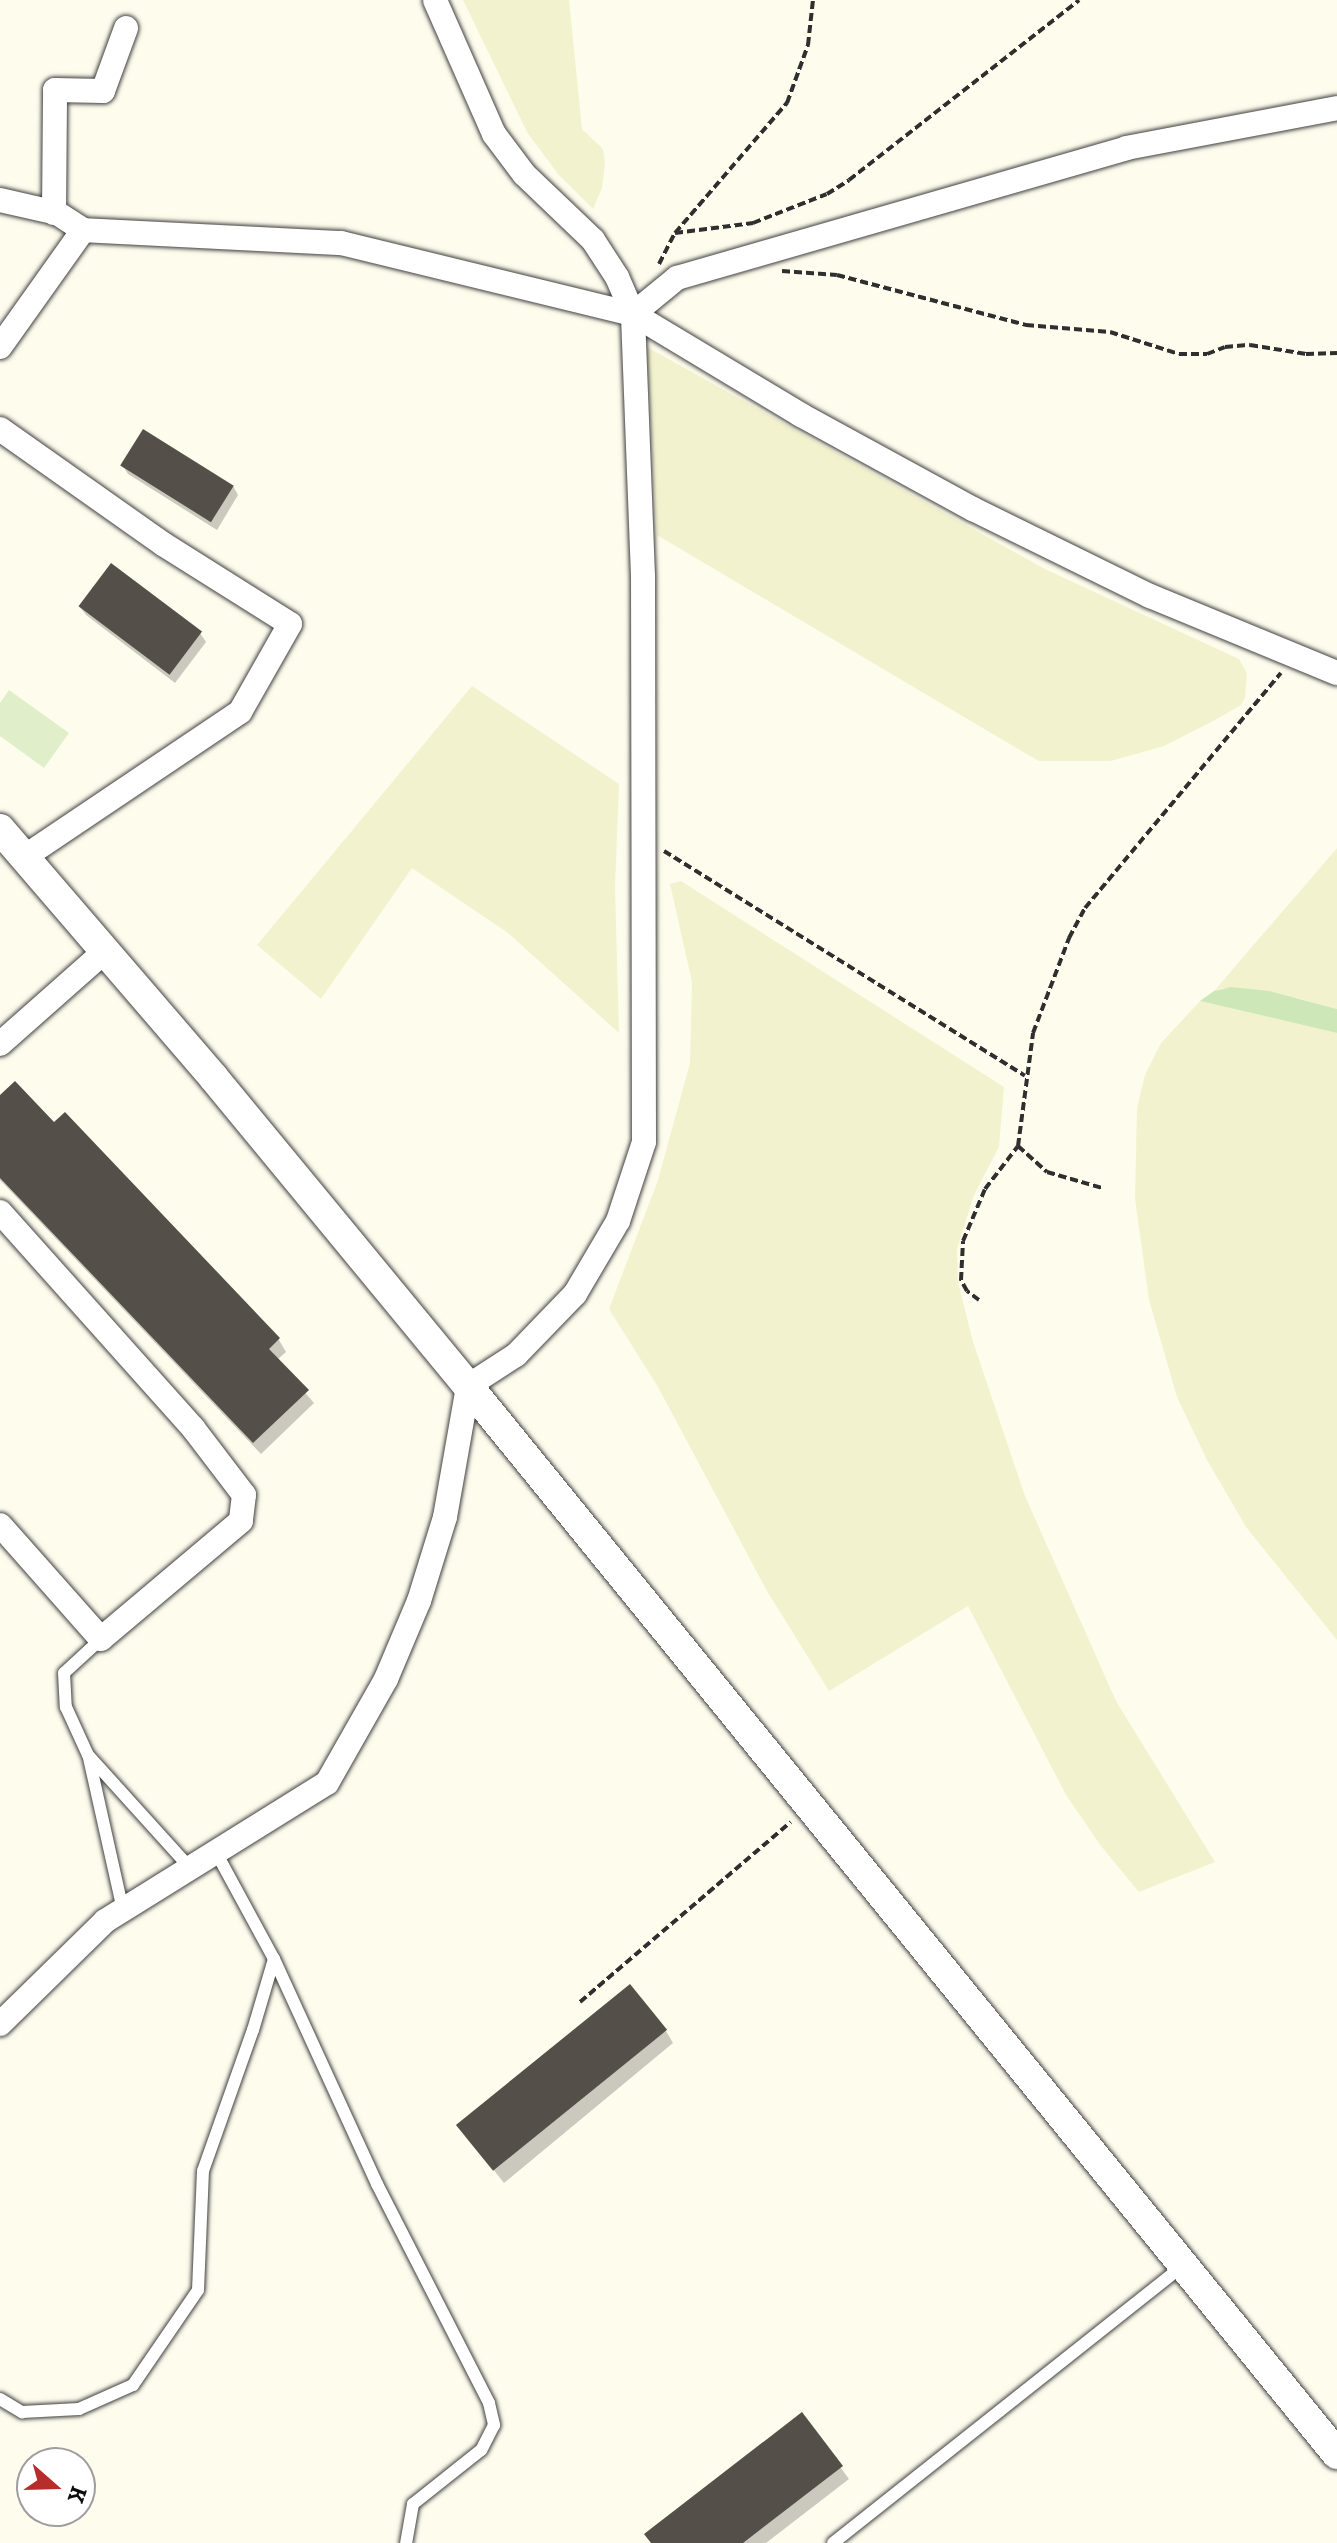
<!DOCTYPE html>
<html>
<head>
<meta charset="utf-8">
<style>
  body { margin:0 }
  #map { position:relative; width:1337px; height:2543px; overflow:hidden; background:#fefced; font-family:Bitter,serif }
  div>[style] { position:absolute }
  .farmland>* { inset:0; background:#f3f2cf }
  .green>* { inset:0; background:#cee7b9 }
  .pitch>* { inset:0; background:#e0efca }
  .shadow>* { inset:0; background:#0003 }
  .building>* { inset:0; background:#554f4a; transform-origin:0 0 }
  .path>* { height:4px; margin-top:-2px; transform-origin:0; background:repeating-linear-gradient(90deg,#2f2f2f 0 8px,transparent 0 12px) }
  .roads { filter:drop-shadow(0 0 2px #404040) drop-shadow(0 0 2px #404040) }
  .service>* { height:12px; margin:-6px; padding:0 6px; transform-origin:6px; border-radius:6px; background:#fff }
  .minor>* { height:24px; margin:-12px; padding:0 12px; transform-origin:12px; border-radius:12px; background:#fff }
  .tertiary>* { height:30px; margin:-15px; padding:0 15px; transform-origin:15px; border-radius:15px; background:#fff }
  span { translate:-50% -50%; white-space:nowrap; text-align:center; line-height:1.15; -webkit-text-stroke:8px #fff; paint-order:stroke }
  .north { position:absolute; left:16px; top:2447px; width:80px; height:80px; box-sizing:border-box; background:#fff; border:2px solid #9e9e9e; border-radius:50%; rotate:110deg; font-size:22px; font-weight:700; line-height:32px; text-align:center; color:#0d0d0d }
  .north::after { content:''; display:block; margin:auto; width:28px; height:36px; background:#b72d2b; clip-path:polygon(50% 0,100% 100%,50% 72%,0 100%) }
</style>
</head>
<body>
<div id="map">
  <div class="farmland">
    <i style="clip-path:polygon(463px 0,569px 0,582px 129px,603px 149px,605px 163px,602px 188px,593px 209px,558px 174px,527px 132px)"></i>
    <i style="clip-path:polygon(647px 347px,1045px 569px,1239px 659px,1247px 673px,1245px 698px,1241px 705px,1215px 720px,1164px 746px,1111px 761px,1039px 761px,1008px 743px,657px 535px)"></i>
    <i style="clip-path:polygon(472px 686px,619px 784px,615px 887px,619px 1033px,508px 933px,412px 868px,321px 999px,257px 945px)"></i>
    <i style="clip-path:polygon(1337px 848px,1337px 1009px,1297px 998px,1223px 988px,1214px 991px)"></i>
    <i style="clip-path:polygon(681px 881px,1004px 1087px,999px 1147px,974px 1195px,957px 1249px,958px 1282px,973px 1342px,1025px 1496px,1116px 1701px,1215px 1862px,1139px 1892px,1101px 1846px,1066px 1795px,968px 1606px,829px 1691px,767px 1591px,658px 1387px,609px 1309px,658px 1180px,690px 1063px,692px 982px,670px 884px)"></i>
    <i style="clip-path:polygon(1200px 1001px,1337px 1033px,1337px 1640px,1246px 1527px,1207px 1460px,1177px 1397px,1149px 1300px,1135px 1199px,1137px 1108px,1145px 1075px,1161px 1043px)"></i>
  </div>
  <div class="green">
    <i style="clip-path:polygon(1231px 987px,1269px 991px,1337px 1009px,1337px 1033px,1200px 1001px,1214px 991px)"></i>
  </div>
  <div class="pitch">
    <i style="clip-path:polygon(9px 690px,69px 733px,44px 768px,0 736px,0 703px)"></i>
  </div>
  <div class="shadow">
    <i style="clip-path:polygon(123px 466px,233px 486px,238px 495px,217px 530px,128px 474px)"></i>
    <i style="clip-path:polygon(80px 607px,200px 633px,206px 642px,175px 683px,86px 615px)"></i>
    <i style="clip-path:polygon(0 1098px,53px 1125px,65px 1115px,279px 1340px,286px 1352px,277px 1360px,314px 1403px,261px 1454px,0 1180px)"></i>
    <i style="clip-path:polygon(666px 2031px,673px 2043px,504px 2183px,460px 2127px)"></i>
    <i style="clip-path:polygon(802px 2415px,849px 2479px,766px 2543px,652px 2543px)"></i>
  </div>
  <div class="building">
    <i style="left:143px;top:429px;width:107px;height:43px;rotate:32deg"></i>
    <i style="left:111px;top:563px;width:114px;height:54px;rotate:37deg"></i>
    <i style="clip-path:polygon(15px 1081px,54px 1122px,65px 1112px,280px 1338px,269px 1349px,309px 1390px,253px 1443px,0 1178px,0 1095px)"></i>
    <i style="left:630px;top:1984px;width:59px;height:224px;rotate:51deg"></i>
    <i style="clip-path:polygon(802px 2412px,843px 2466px,743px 2543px,651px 2543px,644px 2534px)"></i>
  </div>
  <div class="path">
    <i style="left:675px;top:233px;width:79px;rotate:-7.3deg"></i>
    <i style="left:753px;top:223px;width:79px;rotate:-21.4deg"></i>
    <i style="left:827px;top:194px;width:26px;rotate:-32deg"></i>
    <i style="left:849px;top:180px;width:292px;rotate:-38deg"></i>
    <i style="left:659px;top:264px;width:35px;rotate:-63deg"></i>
    <i style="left:675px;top:233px;width:172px;rotate:-49.3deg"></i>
    <i style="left:787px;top:103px;width:62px;rotate:-70.1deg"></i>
    <i style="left:808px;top:45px;width:45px;rotate:-83.7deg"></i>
    <i style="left:782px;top:271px;width:55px;rotate:4.2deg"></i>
    <i style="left:837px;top:275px;width:196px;rotate:14.8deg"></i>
    <i style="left:1026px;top:325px;width:84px;rotate:4.8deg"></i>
    <i style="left:1110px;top:332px;width:72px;rotate:17.7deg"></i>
    <i style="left:1179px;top:354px;width:28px"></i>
    <i style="left:1207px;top:354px;width:19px;rotate:-21deg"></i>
    <i style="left:1225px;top:347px;width:25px;rotate:-5deg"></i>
    <i style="left:1250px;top:345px;width:57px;rotate:9.1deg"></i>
    <i style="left:1306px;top:354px;width:31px;rotate:-2deg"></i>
    <i style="left:664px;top:851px;width:425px;rotate:31.9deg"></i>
    <i style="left:1018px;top:1146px;width:39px;rotate:42deg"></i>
    <i style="left:1047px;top:1172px;width:57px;rotate:16.2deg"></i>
    <i style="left:979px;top:1300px;width:15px;rotate:-143deg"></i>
    <i style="left:967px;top:1291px;width:13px;rotate:-119deg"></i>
    <i style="left:961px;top:1280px;width:39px;rotate:-87deg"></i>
    <i style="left:963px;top:1241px;width:56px;rotate:-67.1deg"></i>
    <i style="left:985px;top:1189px;width:54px;rotate:-52.5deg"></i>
    <i style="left:1018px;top:1146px;width:114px;rotate:-82.4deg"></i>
    <i style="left:1033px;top:1033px;width:102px;rotate:-69.2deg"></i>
    <i style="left:1069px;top:938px;width:34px;rotate:-62deg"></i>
    <i style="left:1085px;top:908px;width:306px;rotate:-50.2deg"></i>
    <i style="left:580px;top:2002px;width:277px;rotate:-40.5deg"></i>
  </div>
  <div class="roads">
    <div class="service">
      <i style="left:101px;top:1639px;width:50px;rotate:137.4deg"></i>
      <i style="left:64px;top:1673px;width:34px;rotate:87deg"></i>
      <i style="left:66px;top:1707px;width:53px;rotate:65.4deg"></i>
      <i style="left:88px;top:1755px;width:152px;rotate:47.9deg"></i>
      <i style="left:89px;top:1758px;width:156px;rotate:77.4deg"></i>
      <i style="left:274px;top:1959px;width:247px;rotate:65.4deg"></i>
      <i style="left:377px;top:2184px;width:246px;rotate:62.9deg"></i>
      <i style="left:489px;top:2403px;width:23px;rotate:77deg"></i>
      <i style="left:494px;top:2425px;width:28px;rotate:117deg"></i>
      <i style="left:481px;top:2450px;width:87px;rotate:141.5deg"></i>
      <i style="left:413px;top:2504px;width:40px;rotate:100deg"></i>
      <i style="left:0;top:2399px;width:26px;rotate:31deg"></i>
      <i style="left:22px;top:2412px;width:57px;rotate:-3deg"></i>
      <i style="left:79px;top:2409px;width:59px;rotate:-24deg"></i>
      <i style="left:133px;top:2385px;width:115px;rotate:-55.6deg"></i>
      <i style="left:198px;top:2290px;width:119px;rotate:-87.6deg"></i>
      <i style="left:203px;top:2171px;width:150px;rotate:-70.5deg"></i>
      <i style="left:253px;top:2030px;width:74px;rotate:-73.5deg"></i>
      <i style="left:274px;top:1959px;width:122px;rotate:-118.5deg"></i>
      <i style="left:833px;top:2543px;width:448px;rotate:-38.4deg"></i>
    </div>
    <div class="minor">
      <i style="left:0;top:200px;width:58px;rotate:12.8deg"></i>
      <i style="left:57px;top:213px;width:31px;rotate:33deg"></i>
      <i style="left:54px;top:213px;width:123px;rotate:-89.5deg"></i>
      <i style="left:55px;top:90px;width:48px;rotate:1.2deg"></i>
      <i style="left:103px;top:91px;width:67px;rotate:-69.9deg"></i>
      <i style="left:633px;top:314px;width:57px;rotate:-39.3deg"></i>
      <i style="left:677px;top:278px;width:467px;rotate:-16.1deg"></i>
      <i style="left:1126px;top:148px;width:215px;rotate:-10.7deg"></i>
      <i style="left:0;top:347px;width:143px;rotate:-54.6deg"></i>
      <i style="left:83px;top:230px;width:258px;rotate:2.9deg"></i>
      <i style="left:341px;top:243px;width:301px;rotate:13.7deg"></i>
      <i style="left:633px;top:314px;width:196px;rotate:31deg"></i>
      <i style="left:801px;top:415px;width:196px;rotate:28.7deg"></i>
      <i style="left:973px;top:509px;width:197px;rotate:26.2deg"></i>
      <i style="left:1150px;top:596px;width:202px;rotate:22.4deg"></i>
      <i style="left:0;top:429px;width:199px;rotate:35.2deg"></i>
      <i style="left:163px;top:544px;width:150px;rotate:32.2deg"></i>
      <i style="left:290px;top:624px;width:101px;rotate:119.6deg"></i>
      <i style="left:240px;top:712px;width:260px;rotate:146.1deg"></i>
      <i style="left:0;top:1044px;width:140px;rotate:-41.5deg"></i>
      <i style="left:0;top:1212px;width:290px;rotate:48.2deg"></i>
      <i style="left:193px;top:1428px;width:84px;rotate:52.7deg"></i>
      <i style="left:244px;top:1495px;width:26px;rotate:97deg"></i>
      <i style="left:241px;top:1521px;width:183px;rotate:139.9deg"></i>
      <i style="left:101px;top:1639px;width:152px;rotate:-131.5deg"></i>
      <i style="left:0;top:2024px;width:147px;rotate:-44.4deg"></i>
      <i style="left:105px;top:1921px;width:261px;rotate:-31.9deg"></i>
      <i style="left:327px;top:1783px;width:120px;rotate:-60.4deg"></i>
      <i style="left:386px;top:1679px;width:85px;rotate:-67.1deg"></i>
      <i style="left:419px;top:1601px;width:88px;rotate:-72.8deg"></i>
      <i style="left:445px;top:1517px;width:133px;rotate:-80deg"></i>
      <i style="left:468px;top:1386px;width:57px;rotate:-32.9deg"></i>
      <i style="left:516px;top:1355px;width:85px;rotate:-46deg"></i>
      <i style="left:575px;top:1294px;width:85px;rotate:-59.5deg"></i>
      <i style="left:618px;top:1221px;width:83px;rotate:-71.8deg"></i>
      <i style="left:644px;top:1142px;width:566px;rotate:-90.1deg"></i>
      <i style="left:643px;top:576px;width:262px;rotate:-92.2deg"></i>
      <i style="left:633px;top:314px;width:40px;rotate:-113.4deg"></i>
      <i style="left:617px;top:277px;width:44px;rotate:-123deg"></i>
      <i style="left:593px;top:240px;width:95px;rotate:-136.3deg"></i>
      <i style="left:524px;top:174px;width:50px;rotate:-126.9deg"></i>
      <i style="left:494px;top:134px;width:146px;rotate:-113.8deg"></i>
    </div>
    <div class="tertiary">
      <i style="left:0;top:829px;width:328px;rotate:49.3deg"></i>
      <i style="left:214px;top:1078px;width:399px;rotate:50.5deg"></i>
      <i style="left:468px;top:1386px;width:1377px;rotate:50.87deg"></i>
    </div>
  </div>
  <div class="north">K</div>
</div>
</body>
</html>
